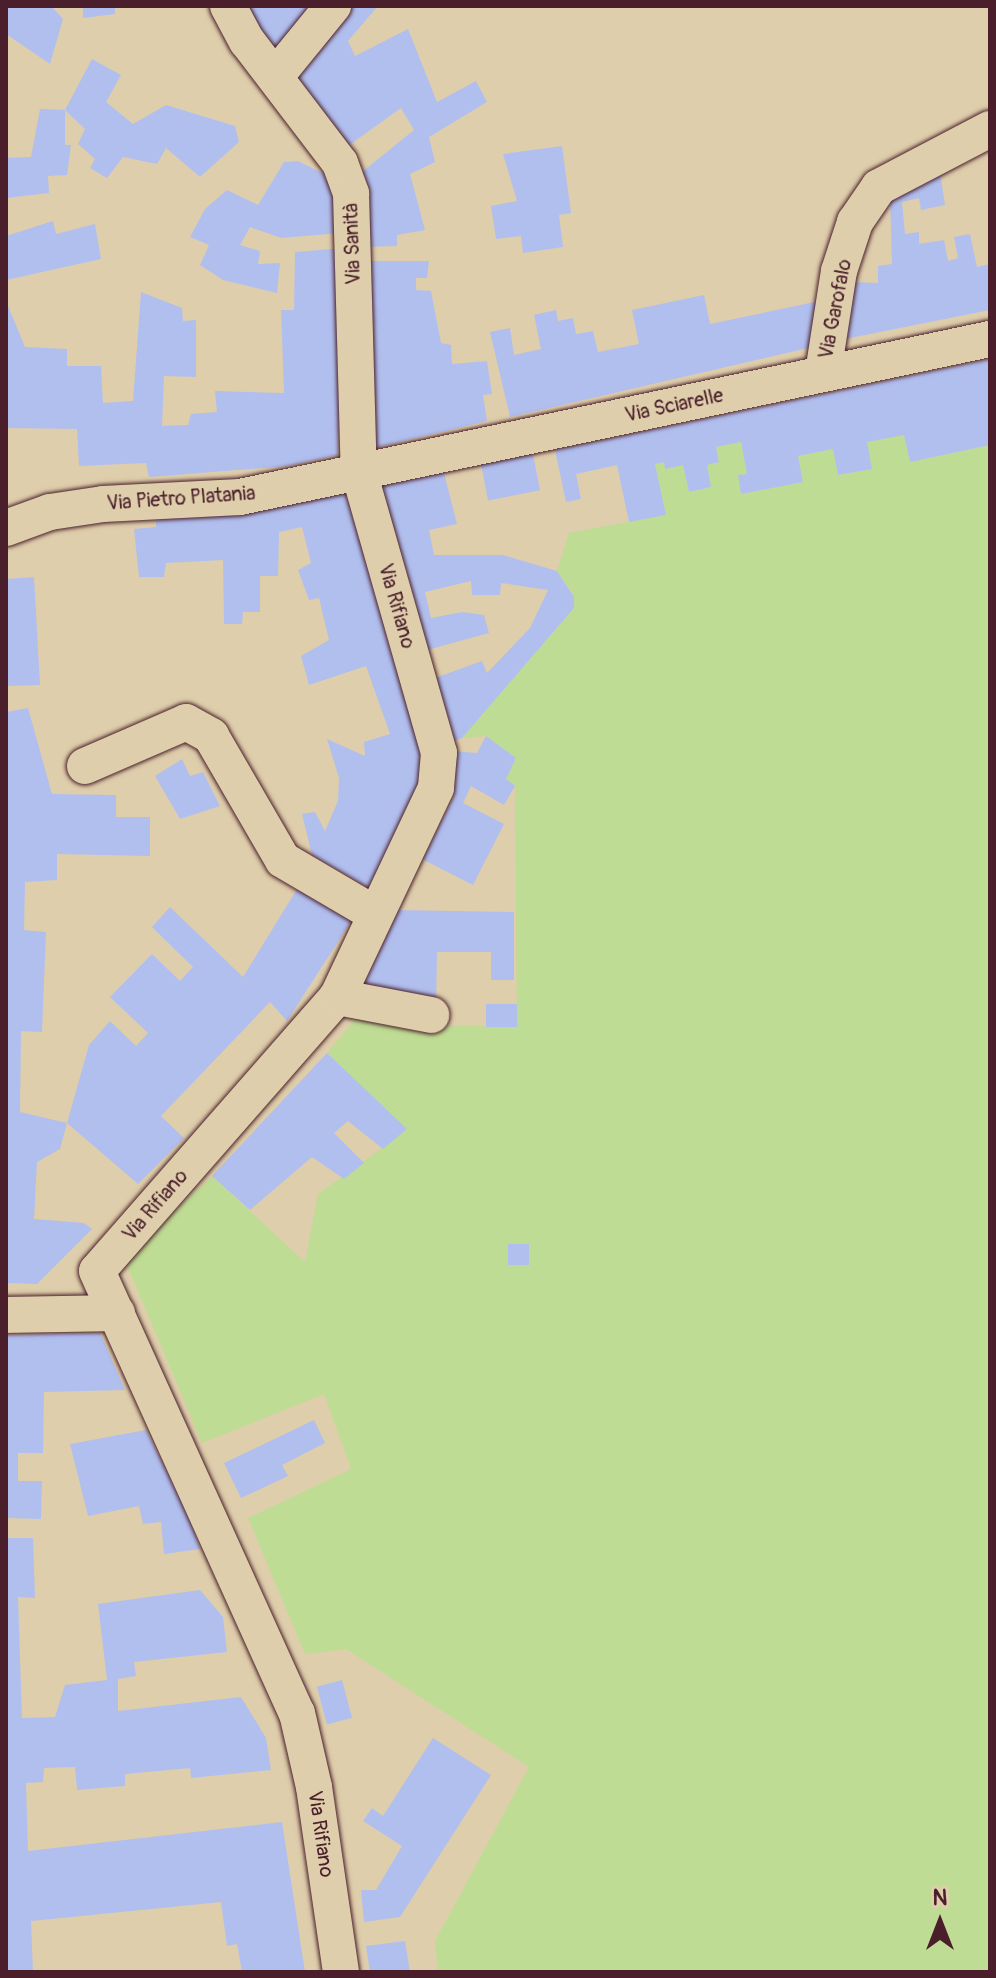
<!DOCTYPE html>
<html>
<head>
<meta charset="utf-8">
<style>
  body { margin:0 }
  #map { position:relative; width:996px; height:1978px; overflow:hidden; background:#dfceab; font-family:Pangolin,sans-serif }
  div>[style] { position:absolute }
  .green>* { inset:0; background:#bfdc94 }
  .building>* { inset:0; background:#b1bfef; transform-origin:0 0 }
  .roads { filter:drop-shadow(0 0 2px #4a1f2b) drop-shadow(0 0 2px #4a1f2b) }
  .street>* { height:36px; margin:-18px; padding:0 18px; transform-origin:18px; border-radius:18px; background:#dfceab }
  span { translate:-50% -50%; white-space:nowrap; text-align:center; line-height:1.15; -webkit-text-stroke:6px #dfceab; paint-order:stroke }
  .street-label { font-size:20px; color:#4a1f2b }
  .frame { position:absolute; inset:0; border:8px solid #4a1f2b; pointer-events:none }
  .north { position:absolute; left:900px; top:1882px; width:80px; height:80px; -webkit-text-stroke:6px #dfceab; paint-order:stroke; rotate:0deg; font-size:22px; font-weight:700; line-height:32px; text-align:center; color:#4a1f2b }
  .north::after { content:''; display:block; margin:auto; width:28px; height:36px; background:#4a1f2b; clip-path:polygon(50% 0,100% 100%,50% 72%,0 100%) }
</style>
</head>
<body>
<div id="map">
  <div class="green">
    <i style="clip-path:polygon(904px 435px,910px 462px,990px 445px,990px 1972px,438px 1972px,435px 1941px,529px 1767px,346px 1649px,305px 1654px,248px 1518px,351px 1469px,324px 1394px,202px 1443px,124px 1258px,212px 1176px,305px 1262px,318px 1194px,407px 1130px,327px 1053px,361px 1012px,430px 1025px,517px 1027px,515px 786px,506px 779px,516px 758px,486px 736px,462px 738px,574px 608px,574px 596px,557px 571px,569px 533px,665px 515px,655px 464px,664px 462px,665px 469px,683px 465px,689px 492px,711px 487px,707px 465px,719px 462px,716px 447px,741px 442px,747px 474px,738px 475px,742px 494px,803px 482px,798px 456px,833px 449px,839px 475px,872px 469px,867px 442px)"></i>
  </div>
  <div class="building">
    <i style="clip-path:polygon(6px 6px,51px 6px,63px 19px,50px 64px,6px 34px)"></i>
    <i style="clip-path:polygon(83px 6px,115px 6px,115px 14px,83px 18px)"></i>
    <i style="clip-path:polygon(245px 6px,313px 6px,280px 59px)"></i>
    <i style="clip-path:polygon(347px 6px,378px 6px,348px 41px,355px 56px,408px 29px,437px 102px,476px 81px,487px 102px,429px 137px,435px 162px,410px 174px,425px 230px,397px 235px,397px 246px,362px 247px,362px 172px,414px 130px,401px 108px,348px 146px,292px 74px)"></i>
    <i style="clip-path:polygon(92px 59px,121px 75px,106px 102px,133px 124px,166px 105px,235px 126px,239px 142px,200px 177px,166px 148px,157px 164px,123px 157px,107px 178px,90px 168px,95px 159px,78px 144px,85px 129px,65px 110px,65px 145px,71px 145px,67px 175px,48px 176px,49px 193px,6px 198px,6px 158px,31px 157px,40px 109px,65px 110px)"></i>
    <i style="clip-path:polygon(562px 146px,571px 213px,559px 215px,563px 247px,523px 253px,521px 236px,496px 239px,491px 206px,517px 201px,503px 154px)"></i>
    <i style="clip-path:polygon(298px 161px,332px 178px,341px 233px,281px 238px,250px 227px,240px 245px,260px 251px,258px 264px,280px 263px,277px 293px,223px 280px,200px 265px,209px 245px,190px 237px,205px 209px,227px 190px,258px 205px,284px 162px)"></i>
    <i style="clip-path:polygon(939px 165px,945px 205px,921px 210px,919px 198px,902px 202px,905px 234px,919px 232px,919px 244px,944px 240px,948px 261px,958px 258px,954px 237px,970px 234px,977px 267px,990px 264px,990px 310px,840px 340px,851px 282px,878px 283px,878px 266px,892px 264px,890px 198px)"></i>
    <i style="clip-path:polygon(53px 221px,56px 234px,95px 224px,101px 259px,6px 280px,6px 236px)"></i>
    <i style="clip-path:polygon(343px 248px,338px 455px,288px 466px,149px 477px,146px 463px,79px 466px,77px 429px,6px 428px,6px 301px,25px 347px,67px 349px,67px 366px,101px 366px,103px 403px,133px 401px,141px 292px,182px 308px,183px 321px,196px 320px,196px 377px,164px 376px,162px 426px,188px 425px,191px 414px,217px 412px,215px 391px,284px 393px,281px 310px,294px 310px,295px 252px)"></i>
    <i style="clip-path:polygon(368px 261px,429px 261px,427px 278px,416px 278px,416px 290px,431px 291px,441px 343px,451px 345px,452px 364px,487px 361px,492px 394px,483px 395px,487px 421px,370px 449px)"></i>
    <i style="clip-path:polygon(704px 295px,710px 324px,824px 300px,817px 346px,510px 417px,490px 332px,510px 328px,514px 355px,541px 349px,534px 315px,556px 310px,558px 321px,573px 318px,576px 334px,593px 331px,598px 352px,639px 344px,632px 310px)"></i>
    <i style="clip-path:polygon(990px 359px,990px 445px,910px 462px,904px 435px,867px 442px,872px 469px,838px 475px,833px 449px,798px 456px,803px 482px,741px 494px,738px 475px,747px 474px,741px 442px,716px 447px,719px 462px,707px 465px,711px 487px,689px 492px,683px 465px,665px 469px,664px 462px,655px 464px,666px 515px,629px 522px,617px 465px,576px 474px,581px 499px,566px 502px,555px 450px)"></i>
    <i style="left:533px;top:454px;width:37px;height:53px;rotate:79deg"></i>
    <i style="clip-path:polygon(444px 473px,457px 524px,429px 530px,434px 555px,503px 555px,557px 571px,574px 597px,574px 608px,462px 738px,451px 742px,435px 678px,482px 661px,487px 673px,530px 628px,548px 590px,501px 583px,500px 595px,472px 595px,471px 581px,425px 592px,431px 618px,462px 612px,484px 615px,489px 633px,427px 650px,380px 486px)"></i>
    <i style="clip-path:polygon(345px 492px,425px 749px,421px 779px,370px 889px,312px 855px,302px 814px,315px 812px,325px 831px,338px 801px,339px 778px,327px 739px,365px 756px,364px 742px,390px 734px,366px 666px,309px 685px,301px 656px,329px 640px,319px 598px,309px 600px,298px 570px,311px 563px,302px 527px,279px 532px,278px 576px,260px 576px,260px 612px,243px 612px,242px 624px,224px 624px,223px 560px,166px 563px,164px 577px,139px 577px,134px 529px,156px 527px,156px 517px,241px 514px)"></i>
    <i style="clip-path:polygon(34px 577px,40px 685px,6px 686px,6px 579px)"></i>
    <i style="clip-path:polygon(28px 708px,52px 794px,116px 795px,116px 817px,150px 817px,150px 856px,57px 854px,57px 880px,25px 882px,24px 930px,46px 932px,42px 1032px,21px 1031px,20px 1112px,67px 1123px,60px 1149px,37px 1162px,34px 1219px,84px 1223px,92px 1229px,37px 1284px,6px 1283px,6px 712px)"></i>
    <i style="clip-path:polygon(486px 736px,516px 758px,506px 779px,515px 786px,504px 805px,471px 786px,463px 803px,504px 824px,473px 885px,422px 859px,453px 798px,452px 751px,477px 753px)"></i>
    <i style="clip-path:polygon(182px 759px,190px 776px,203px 772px,220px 806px,180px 819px,155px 776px)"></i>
    <i style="clip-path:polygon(302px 881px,355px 915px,287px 1021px,270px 1002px,161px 1116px,184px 1138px,138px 1184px,67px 1123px,89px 1045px,110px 1021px,136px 1046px,148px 1033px,110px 997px,152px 954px,180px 981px,193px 967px,152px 927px,170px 907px,243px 977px)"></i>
    <i style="clip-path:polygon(396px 910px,514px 912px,514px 980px,491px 980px,491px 952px,437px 952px,436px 1007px,361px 990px)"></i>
    <i style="left:486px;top:1004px;width:31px;height:23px"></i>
    <i style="clip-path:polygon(327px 1053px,407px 1129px,383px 1149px,348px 1121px,334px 1133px,364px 1163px,344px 1179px,312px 1157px,250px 1210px,212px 1176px)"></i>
    <i style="left:508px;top:1244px;width:21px;height:21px"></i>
    <i style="clip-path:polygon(100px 1333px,125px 1390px,44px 1392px,43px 1453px,18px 1453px,18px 1481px,42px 1481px,41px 1519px,6px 1518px,6px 1335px)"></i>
    <i style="clip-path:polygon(314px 1420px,325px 1443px,282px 1465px,288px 1476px,241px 1498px,224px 1463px)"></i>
    <i style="clip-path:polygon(146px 1430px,191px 1519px,200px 1549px,164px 1554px,161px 1522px,143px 1524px,139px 1506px,88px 1516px,70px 1444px)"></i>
    <i style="clip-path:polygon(6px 1538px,33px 1538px,35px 1598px,18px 1597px,22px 1718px,55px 1717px,65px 1685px,107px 1680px,98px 1604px,200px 1590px,223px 1617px,227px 1652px,134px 1662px,136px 1676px,118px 1679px,118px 1711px,241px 1697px,266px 1738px,271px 1770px,191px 1778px,190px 1768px,125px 1774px,125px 1786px,77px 1790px,75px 1767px,44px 1768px,43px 1782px,26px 1783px,28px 1851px,282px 1822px,305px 1972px,242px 1972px,237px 1944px,227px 1946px,221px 1902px,31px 1921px,33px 1972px,6px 1972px)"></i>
    <i style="left:342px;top:1680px;width:39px;height:26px;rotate:75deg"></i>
    <i style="clip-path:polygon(433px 1738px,491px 1775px,400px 1917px,364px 1922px,361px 1890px,376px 1890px,402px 1846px,363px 1821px,372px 1808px,383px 1816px)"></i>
    <i style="clip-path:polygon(405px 1941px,410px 1972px,370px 1972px,366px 1946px)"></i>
  </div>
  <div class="roads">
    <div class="street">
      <i style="left:228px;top:6px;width:40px;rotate:62deg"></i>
      <i style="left:247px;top:41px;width:153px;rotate:52.7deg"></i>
      <i style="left:340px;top:163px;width:33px;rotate:70deg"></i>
      <i style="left:351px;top:194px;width:278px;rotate:88.4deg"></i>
      <i style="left:359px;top:472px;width:292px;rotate:74.1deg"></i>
      <i style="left:439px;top:753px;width:35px;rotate:95deg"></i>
      <i style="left:436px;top:788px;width:231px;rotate:115.3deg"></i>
      <i style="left:337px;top:997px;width:364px;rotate:131.2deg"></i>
      <i style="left:97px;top:1271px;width:485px;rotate:65.7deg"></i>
      <i style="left:297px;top:1713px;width:76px;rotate:77.1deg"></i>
      <i style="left:314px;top:1787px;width:187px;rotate:81.7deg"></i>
      <i style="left:275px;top:77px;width:92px;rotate:-50.8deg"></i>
      <i style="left:823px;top:373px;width:103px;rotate:-81.1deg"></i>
      <i style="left:839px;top:271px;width:52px;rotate:-71.9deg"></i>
      <i style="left:855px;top:222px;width:42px;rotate:-55.6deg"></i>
      <i style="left:879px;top:187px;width:125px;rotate:-27.6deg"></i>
      <i style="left:6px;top:528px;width:47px;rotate:-20deg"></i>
      <i style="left:50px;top:512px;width:54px;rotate:-8.6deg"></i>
      <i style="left:103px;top:504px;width:137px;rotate:-2.9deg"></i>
      <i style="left:240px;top:497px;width:766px;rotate:-11.9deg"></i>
      <i style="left:85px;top:766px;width:110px;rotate:-23.5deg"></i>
      <i style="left:186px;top:722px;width:29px;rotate:29deg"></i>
      <i style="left:211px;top:736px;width:143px;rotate:59.9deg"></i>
      <i style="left:283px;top:860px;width:107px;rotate:30.4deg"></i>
      <i style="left:337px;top:997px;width:96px;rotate:10.8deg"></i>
      <i style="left:6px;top:1315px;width:111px;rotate:-1deg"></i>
    </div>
  </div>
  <div class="street-label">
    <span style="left:352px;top:244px;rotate:-92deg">Via Sanità</span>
    <span style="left:835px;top:309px;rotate:-79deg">Via Garofalo</span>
    <span style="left:674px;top:405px;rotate:-12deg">Via Sciarelle</span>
    <span style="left:181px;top:498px;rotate:-4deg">Via Pietro Platania</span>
    <span style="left:397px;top:606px;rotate:74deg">Via Rifiano</span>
    <span style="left:155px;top:1205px;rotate:-49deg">Via Rifiano</span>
    <span style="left:321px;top:1834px;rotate:82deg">Via Rifiano</span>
  </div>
  <div class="frame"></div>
  <div class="north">N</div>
</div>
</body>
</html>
